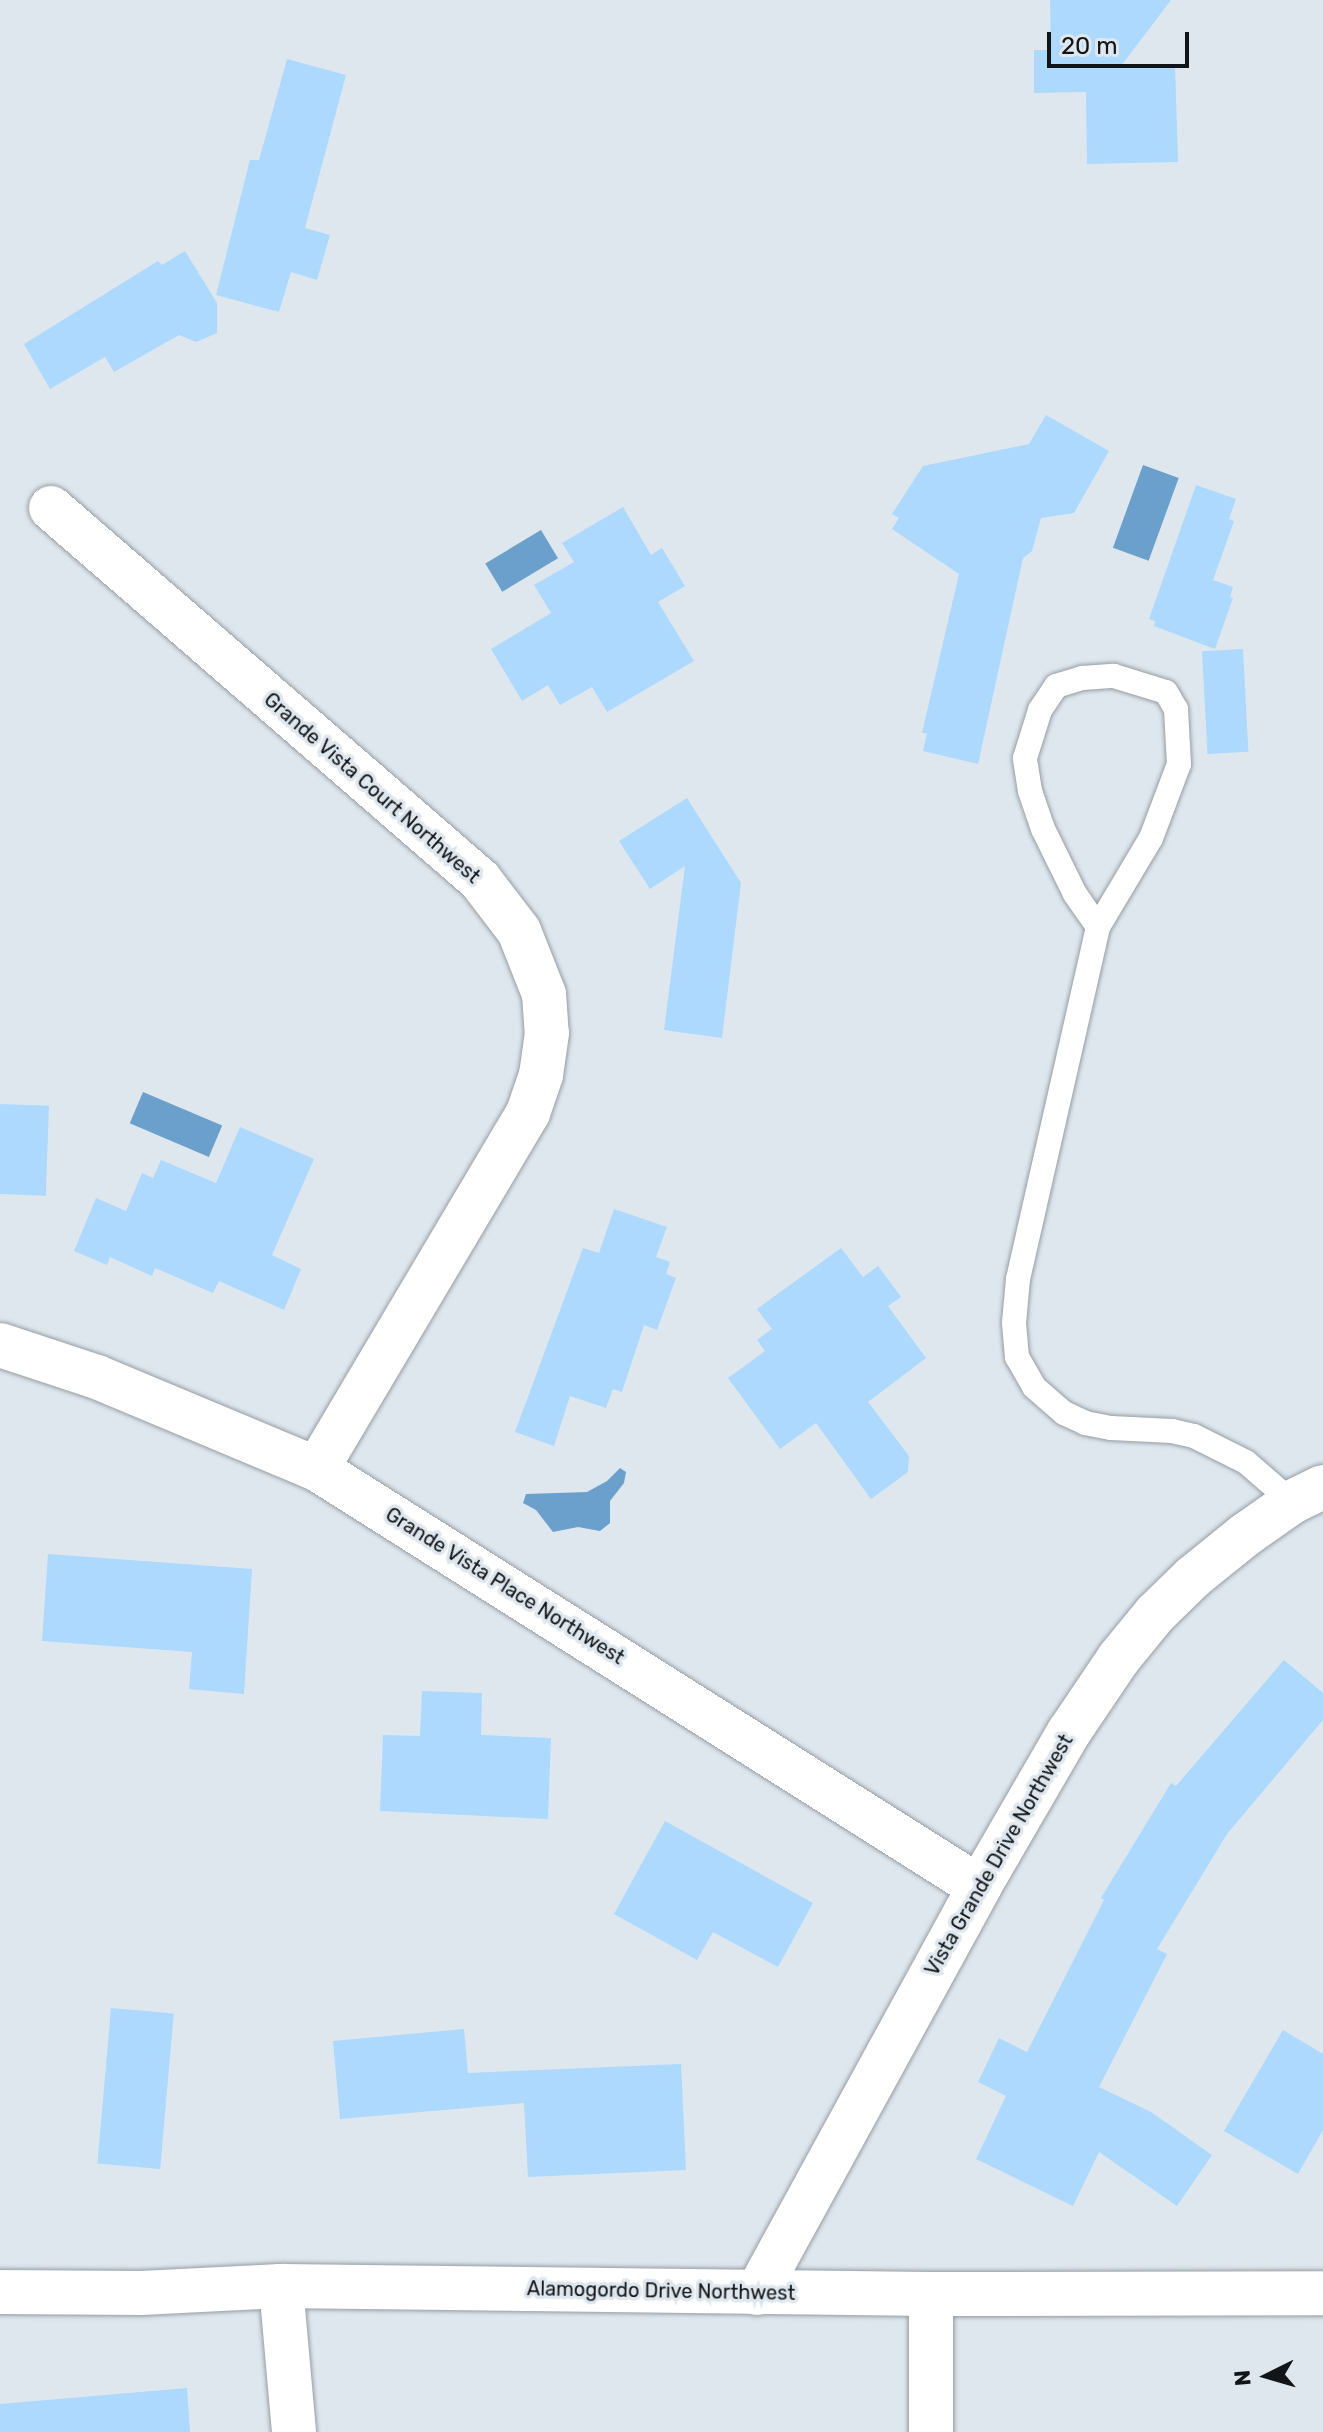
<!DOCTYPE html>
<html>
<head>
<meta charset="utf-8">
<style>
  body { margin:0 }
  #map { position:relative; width:1323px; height:2432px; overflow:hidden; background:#dfe7ee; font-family:Rubik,sans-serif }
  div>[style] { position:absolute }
  .water>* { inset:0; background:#6aa0cb; transform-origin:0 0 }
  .building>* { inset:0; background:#acd9fd; transform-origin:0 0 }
  .roads { filter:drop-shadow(0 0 2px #969ea4) drop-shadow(0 0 2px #969ea4) }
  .lane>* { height:24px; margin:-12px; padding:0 12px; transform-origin:12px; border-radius:12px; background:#fff }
  .street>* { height:44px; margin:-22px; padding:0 22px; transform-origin:22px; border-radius:22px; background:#fff }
  .secondary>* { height:44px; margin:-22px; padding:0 22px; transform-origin:22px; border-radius:22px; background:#fff }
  span { translate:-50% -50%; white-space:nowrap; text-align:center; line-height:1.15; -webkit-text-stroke:7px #dfe7ee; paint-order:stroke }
  .street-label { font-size:20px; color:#121517 }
  .north { position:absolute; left:1227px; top:2336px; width:80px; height:80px; -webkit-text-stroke:6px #dfe7ee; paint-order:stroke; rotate:265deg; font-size:22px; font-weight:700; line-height:32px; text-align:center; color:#121517 }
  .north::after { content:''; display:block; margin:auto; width:28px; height:36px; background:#121517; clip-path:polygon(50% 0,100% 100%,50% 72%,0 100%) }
  .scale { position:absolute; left:1047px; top:32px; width:142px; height:36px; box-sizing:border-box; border:4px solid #121517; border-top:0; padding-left:10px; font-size:24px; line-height:28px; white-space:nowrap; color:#121517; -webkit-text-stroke:6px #dfe7ee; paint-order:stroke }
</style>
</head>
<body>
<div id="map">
  <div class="water">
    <i style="left:1143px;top:465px;width:38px;height:88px;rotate:20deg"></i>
    <i style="left:541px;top:530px;width:33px;height:65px;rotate:59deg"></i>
    <i style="left:143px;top:1092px;width:86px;height:34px;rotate:23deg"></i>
    <i style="clip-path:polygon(620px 1468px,626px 1472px,624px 1483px,610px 1501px,610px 1523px,600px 1531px,578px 1527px,553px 1532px,536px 1510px,523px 1503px,526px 1494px,587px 1492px,607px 1481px)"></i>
  </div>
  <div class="building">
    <i style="clip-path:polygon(1050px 0,1171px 0,1121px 66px,1175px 65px,1178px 162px,1087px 164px,1086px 92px,1034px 93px,1034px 50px,1051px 50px)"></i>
    <i style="clip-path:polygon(287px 59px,346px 75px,305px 228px,330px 235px,317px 280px,291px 272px,279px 312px,216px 295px,250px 160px,259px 160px)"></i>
    <i style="clip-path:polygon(185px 251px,217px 303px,217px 333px,196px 342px,179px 335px,114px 372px,105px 357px,50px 389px,24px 344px,158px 261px,162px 265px)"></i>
    <i style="clip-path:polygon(1046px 415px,1109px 451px,1074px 513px,1041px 518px,1032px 551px,1023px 558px,978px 764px,923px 751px,927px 733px,922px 733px,959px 574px,892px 529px,899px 518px,892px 514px,923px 466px,1029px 444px)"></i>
    <i style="clip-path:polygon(1196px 485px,1236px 499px,1229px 519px,1234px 521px,1213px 580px,1233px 587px,1230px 597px,1233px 598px,1215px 649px,1154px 626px,1155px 621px,1149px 619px)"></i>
    <i style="clip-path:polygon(623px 507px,651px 555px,662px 548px,685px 586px,658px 602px,694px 661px,607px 712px,592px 687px,560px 705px,548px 685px,522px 701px,491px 649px,551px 613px,534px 585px,574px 562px,562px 543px)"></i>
    <i style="left:1243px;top:649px;width:103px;height:41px;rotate:87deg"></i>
    <i style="clip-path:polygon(687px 798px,741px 883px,722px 1038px,664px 1030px,685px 866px,650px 889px,619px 841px)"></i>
    <i style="left:0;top:1104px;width:49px;height:90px;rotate:2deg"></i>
    <i style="clip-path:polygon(240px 1127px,314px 1159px,272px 1255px,301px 1269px,284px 1310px,219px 1281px,213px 1293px,155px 1268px,152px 1276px,110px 1257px,107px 1265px,74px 1251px,96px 1198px,126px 1211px,142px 1173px,153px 1178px,161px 1160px,216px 1183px)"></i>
    <i style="clip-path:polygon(614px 1209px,667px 1227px,656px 1257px,670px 1262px,666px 1274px,676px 1278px,657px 1330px,644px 1325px,622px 1392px,613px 1389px,606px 1408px,570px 1396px,554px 1446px,515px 1432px,583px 1248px,599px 1253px)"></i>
    <i style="clip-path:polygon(841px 1248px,863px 1277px,878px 1266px,901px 1297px,888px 1306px,926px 1358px,868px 1402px,909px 1456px,908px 1472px,871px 1499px,816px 1423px,780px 1449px,728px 1378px,765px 1351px,757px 1340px,772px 1329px,757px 1309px)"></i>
    <i style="clip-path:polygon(48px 1554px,252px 1569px,244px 1694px,189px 1689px,192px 1652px,42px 1641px)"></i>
    <i style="clip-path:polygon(1284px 1660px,1323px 1693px,1323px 1720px,1227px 1834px,1157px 1949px,1167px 1954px,1099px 2087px,1151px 2112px,1212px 2155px,1177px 2206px,1099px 2152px,1073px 2206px,976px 2159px,1006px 2096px,978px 2082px,999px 2038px,1027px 2052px,1104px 1900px,1101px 1898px,1171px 1783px,1176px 1786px)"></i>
    <i style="clip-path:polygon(422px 1691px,482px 1693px,481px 1735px,551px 1738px,548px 1819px,380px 1811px,383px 1735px,420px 1736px)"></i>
    <i style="clip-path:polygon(665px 1821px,813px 1903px,778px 1967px,713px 1932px,697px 1960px,614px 1914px)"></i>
    <i style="left:111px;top:2008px;width:63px;height:156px;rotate:5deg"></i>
    <i style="clip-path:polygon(464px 2029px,468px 2073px,681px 2064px,686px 2170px,528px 2177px,524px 2103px,340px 2119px,333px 2041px)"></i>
    <i style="clip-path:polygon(1283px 2030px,1323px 2054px,1323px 2130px,1298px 2174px,1224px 2131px)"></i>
    <i style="clip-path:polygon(187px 2388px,190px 2432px,0 2432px,0 2404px)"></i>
  </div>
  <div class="roads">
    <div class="lane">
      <i style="left:1098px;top:927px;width:40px;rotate:-124.9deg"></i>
      <i style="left:1075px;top:894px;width:72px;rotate:-116.2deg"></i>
      <i style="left:1043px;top:829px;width:40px;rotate:-108.9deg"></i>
      <i style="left:1030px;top:791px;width:33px;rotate:-99deg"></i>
      <i style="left:1025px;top:758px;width:50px;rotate:-72.6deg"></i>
      <i style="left:1040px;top:710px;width:29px;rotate:-56deg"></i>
      <i style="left:1056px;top:686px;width:27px;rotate:-17deg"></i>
      <i style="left:1082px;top:678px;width:32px;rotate:-4deg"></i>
      <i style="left:1114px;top:676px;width:54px;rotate:17.1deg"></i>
      <i style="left:1166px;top:692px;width:20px;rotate:60deg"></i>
      <i style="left:1176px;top:709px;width:55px;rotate:86.9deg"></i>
      <i style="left:1179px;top:764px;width:79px;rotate:110.7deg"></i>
      <i style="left:1151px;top:838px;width:104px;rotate:120.8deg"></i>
      <i style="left:1098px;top:927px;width:361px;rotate:102.8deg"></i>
      <i style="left:1018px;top:1279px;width:44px;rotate:95.2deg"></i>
      <i style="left:1014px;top:1323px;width:34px;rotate:85deg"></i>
      <i style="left:1017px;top:1357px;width:34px;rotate:60deg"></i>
      <i style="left:1034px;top:1387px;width:40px;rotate:41deg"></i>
      <i style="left:1064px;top:1413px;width:23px;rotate:25deg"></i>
      <i style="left:1085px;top:1423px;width:26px;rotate:11deg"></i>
      <i style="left:1111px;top:1428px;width:61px;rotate:2.8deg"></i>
      <i style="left:1172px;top:1431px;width:23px;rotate:13deg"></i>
      <i style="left:1194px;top:1436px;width:58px;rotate:26.6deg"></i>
      <i style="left:1246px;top:1462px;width:61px;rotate:41deg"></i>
    </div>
    <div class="street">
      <i style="left:51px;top:508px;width:568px;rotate:40.93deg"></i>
      <i style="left:480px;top:880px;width:64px;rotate:52.6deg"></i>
      <i style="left:519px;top:931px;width:68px;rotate:68.4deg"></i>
      <i style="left:544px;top:994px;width:39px;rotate:86deg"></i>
      <i style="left:547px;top:1033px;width:42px;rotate:98.1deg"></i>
      <i style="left:541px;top:1075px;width:40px;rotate:108.9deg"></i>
      <i style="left:528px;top:1113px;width:414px;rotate:120.7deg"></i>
      <i style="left:0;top:1345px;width:102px;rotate:18.3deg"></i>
      <i style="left:97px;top:1377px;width:238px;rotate:22.7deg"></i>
      <i style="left:317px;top:1469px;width:783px;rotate:32.27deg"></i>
      <i style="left:281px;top:2286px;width:147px;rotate:84.9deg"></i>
      <i style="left:757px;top:2293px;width:463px;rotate:-61.3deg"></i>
      <i style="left:979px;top:1887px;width:179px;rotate:-59.9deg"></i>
      <i style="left:1069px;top:1732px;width:89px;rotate:-56deg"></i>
      <i style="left:1119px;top:1658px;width:57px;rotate:-50.7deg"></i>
      <i style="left:1155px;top:1614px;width:53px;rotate:-44.2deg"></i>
      <i style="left:1193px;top:1577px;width:67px;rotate:-38.9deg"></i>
      <i style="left:1245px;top:1535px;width:57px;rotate:-35.1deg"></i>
      <i style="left:1292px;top:1502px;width:34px;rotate:-26deg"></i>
      <i style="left:931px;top:2432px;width:138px;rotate:-90deg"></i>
    </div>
    <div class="secondary">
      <i style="left:0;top:2292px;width:141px;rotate:0.4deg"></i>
      <i style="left:141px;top:2293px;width:140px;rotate:-2.9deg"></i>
      <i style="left:281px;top:2286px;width:650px;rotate:0.71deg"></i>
      <i style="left:931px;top:2294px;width:392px;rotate:-0.1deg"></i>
    </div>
  </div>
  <div class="street-label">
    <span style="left:372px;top:788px;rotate:41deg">Grande Vista Court Northwest</span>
    <span style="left:505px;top:1586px;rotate:32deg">Grande Vista Place Northwest</span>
    <span style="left:999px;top:1855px;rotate:-60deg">Vista Grande Drive Northwest</span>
    <span style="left:661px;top:2291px;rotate:1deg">Alamogordo Drive Northwest</span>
  </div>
  <div class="north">N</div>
  <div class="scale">20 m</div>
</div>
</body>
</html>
